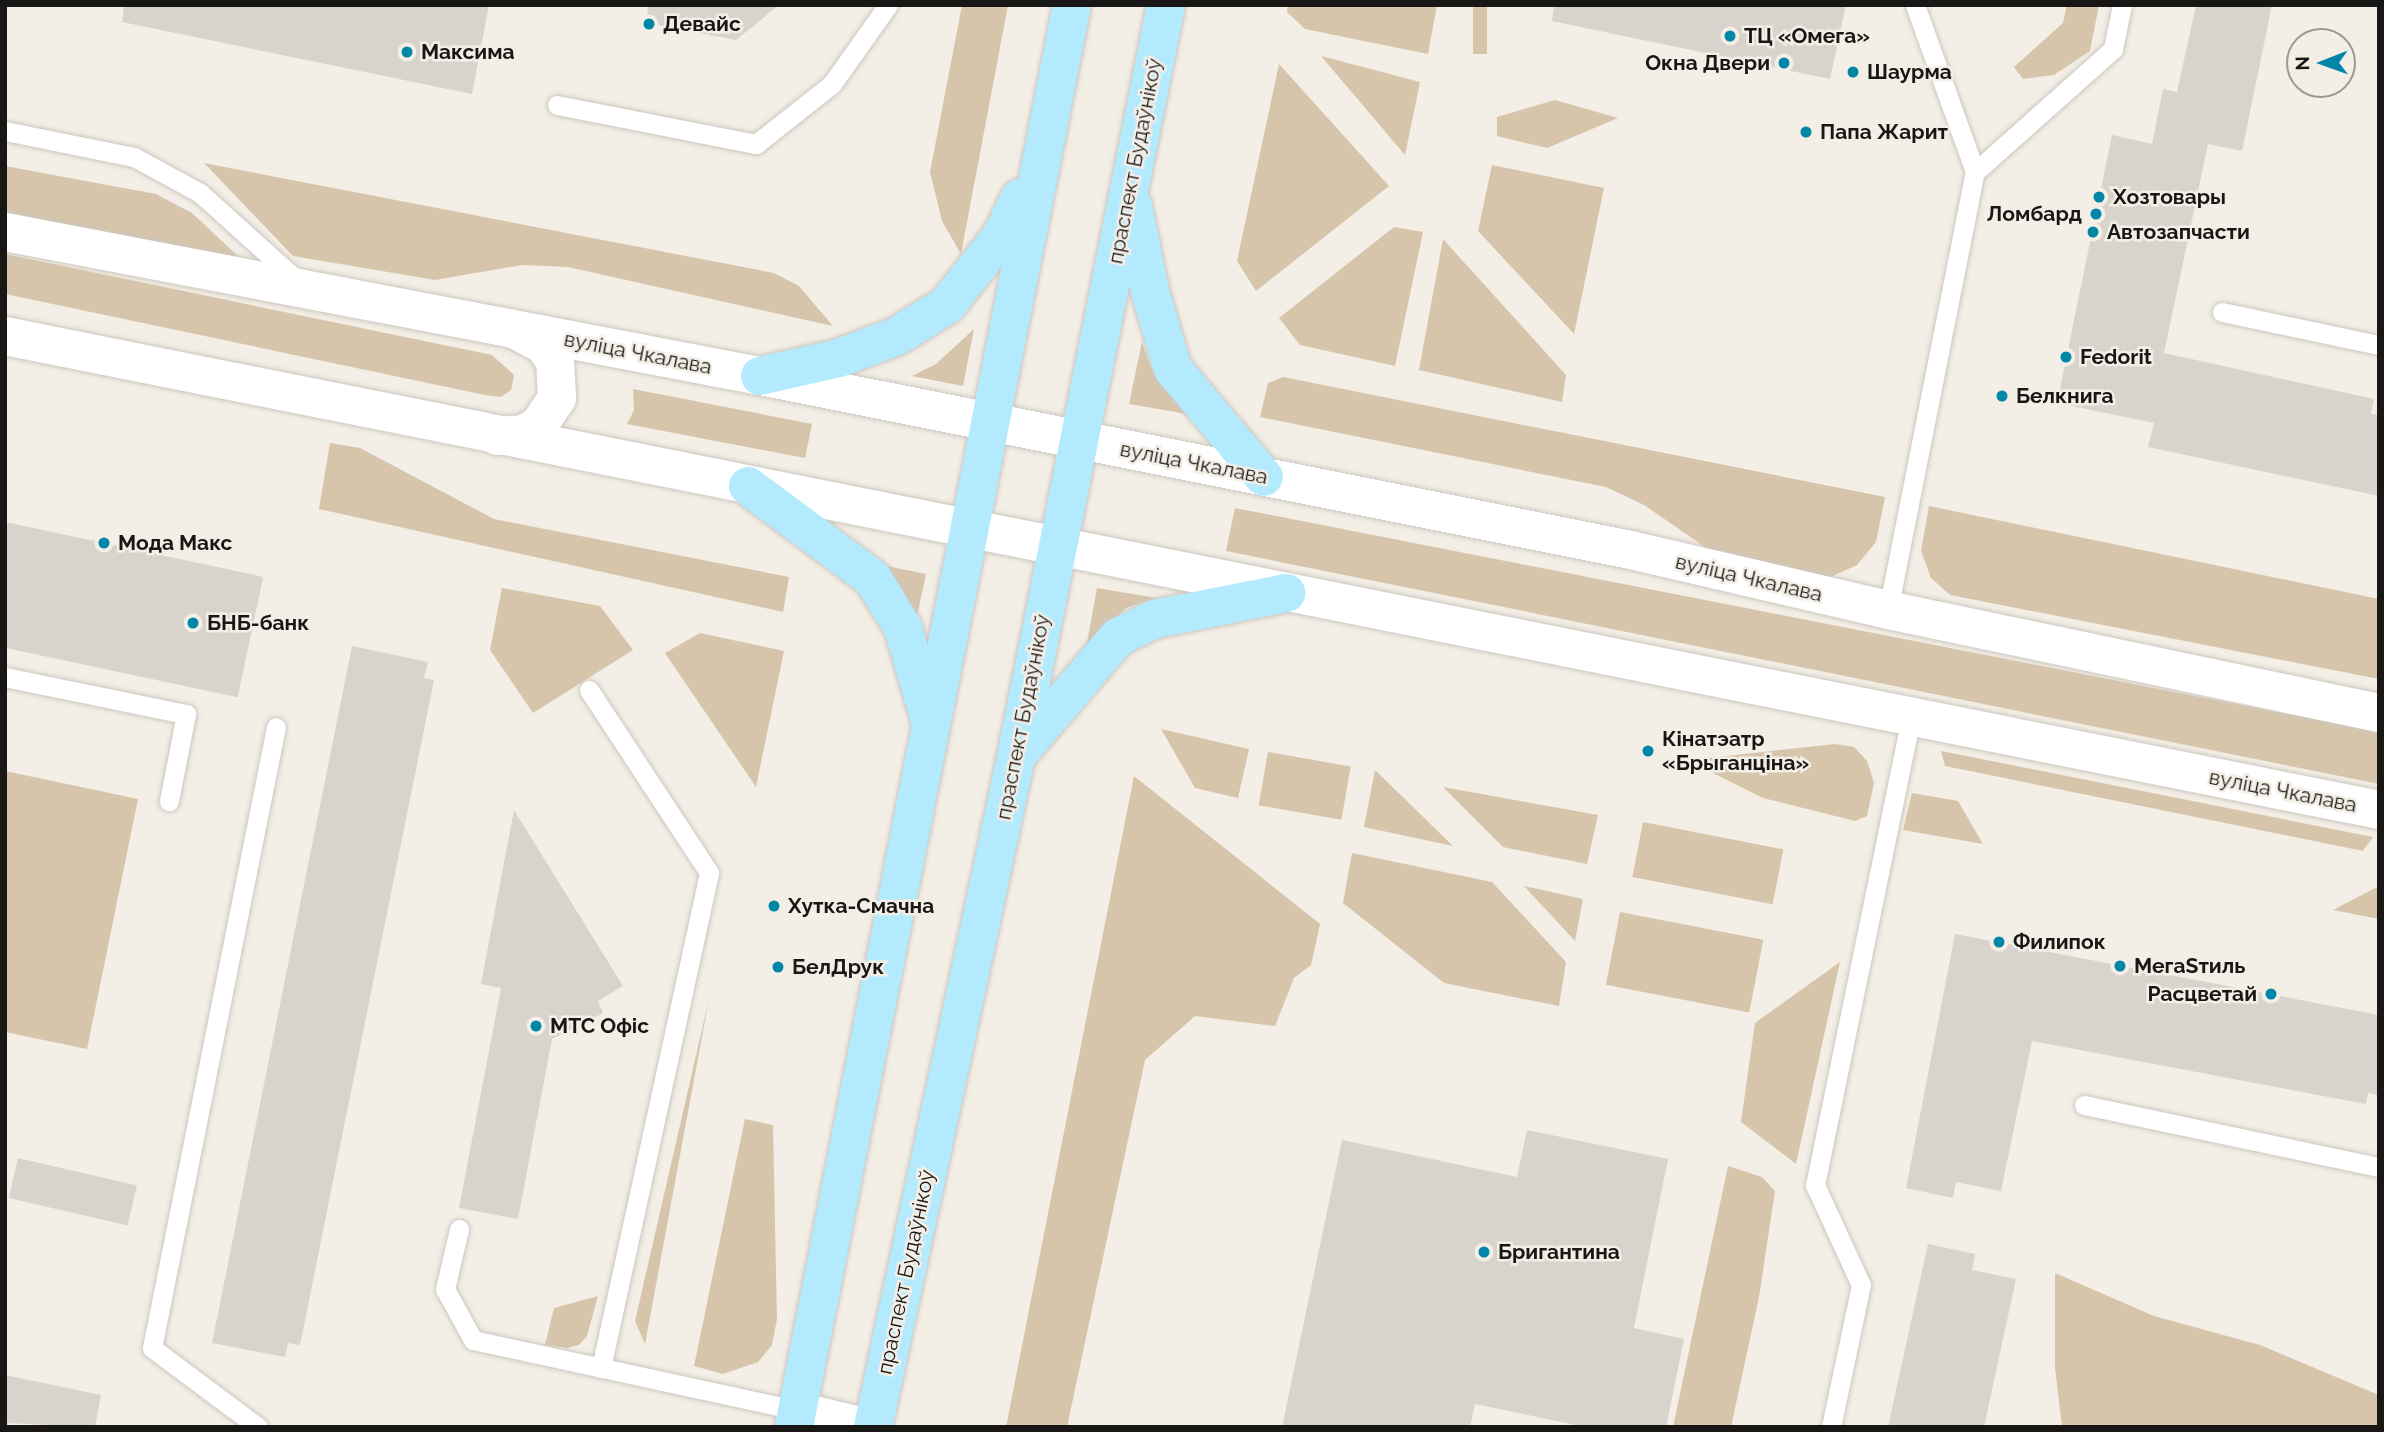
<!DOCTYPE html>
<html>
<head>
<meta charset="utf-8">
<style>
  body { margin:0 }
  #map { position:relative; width:2384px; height:1432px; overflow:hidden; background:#f3eee6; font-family:Raleway,sans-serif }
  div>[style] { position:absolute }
  .green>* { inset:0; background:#d6c5ab; transform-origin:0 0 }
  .building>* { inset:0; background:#d8d3cc; transform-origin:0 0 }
  .roads { filter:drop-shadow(0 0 2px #ccc7bf) drop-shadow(0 0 2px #ccc7bf) }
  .service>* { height:19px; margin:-9.5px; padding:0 9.5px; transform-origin:9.5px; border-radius:9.5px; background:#fff }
  .minor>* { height:37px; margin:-18.5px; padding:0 18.5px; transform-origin:18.5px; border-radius:18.5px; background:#fff }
  .secondary>* { height:38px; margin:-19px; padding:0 19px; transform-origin:19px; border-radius:19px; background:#fff }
  .primary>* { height:38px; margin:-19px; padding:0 19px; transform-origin:19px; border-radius:19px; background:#b3eafe }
  .dots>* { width:19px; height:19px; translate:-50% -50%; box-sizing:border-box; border:4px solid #f3eee6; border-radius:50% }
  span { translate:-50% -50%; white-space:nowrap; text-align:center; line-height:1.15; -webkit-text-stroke:5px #f3eee6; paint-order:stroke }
  .poi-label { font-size:21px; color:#191715; font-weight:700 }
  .left { translate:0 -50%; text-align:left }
  .right { translate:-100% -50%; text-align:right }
  .street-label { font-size:21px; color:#191715 }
  .frame { position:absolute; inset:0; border:7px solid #191715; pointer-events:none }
  .north { position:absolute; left:2286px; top:28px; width:70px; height:70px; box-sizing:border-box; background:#f3eee6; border:2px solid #9c9892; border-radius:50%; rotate:269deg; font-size:19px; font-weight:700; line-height:28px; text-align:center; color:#191715 }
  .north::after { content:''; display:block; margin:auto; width:24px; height:32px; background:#0186a8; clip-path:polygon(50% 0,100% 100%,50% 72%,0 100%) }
</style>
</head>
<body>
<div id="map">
  <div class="green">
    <i style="clip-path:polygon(962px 5px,1008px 5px,961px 254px,942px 221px,930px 172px)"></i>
    <i style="clip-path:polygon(1288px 5px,1437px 5px,1428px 54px,1305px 29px,1287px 12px)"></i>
    <i style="left:1473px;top:5px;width:14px;height:49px"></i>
    <i style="clip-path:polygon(2067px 5px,2099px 5px,2090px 51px,2054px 75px,2023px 79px,2014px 67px,2063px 23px)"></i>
    <i style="clip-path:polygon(1321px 56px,1420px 82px,1405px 155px)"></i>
    <i style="clip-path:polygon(1279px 64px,1389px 186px,1256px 291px,1237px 261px)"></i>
    <i style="clip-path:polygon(1555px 100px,1618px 118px,1547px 148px,1497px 136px,1497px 117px)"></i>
    <i style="clip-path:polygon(204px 163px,774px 273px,799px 286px,833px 326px,568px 267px,522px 265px,435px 280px,293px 256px)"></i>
    <i style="clip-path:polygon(1492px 165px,1604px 188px,1574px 334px,1478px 231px)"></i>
    <i style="clip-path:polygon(5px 166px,156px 194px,192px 213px,240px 258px,5px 212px)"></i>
    <i style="clip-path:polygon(1394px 227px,1423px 232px,1395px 366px,1300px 345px,1279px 318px)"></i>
    <i style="clip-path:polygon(1443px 239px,1566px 375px,1562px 402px,1419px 370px)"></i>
    <i style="clip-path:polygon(5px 254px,492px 355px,514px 375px,511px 390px,501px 397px,485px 395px,5px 294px)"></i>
    <i style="clip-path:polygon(974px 329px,963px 386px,912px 376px,936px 364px)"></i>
    <i style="clip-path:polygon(1142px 342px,1152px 371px,1187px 414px,1129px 404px)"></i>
    <i style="clip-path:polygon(1283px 377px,1885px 497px,1876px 542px,1857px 565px,1826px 579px,1708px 549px,1644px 505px,1606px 487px,1260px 417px,1268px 383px)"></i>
    <i style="clip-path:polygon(633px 389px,812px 424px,805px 458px,627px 424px,634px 410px)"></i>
    <i style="clip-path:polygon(330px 443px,360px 448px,494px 519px,789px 577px,783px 612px,319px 509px)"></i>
    <i style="clip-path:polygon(1929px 506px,2379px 599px,2379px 679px,1950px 595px,1931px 578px,1921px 551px)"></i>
    <i style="clip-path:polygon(1235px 508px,2379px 732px,2379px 784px,1226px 551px)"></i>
    <i style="clip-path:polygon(877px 564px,926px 574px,916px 621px)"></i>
    <i style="clip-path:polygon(502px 588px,600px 606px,633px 650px,533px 713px,490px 650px)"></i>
    <i style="clip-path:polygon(1097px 588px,1156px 598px,1126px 608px,1086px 648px)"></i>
    <i style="clip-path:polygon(700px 633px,784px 651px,756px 787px,665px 653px)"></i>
    <i style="clip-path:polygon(1161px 729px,1249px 749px,1238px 798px,1195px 788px)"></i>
    <i style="clip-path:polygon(1835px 744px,1854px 747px,1867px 761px,1874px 783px,1867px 816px,1855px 821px,1763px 798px,1705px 769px,1700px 759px)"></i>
    <i style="clip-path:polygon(1941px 751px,2373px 837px,2363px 851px,1945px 766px)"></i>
    <i style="left:1268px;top:752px;width:84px;height:54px;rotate:10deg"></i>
    <i style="clip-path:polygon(1375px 770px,1453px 846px,1364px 827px)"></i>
    <i style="clip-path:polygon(5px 771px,138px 799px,87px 1049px,5px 1032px)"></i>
    <i style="clip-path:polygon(1134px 776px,1320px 924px,1311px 965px,1294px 978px,1275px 1026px,1195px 1016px,1145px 1060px,1067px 1427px,1006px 1427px)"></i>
    <i style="clip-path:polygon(1443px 787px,1598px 815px,1587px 864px,1503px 847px)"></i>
    <i style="clip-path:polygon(1912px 793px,1958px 801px,1983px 844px,1903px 830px)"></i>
    <i style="left:1643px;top:822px;width:143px;height:56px;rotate:11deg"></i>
    <i style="clip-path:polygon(1352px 853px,1492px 882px,1566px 962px,1559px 1006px,1444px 983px,1343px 903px)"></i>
    <i style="clip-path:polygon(1524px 886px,1583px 899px,1575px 941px)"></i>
    <i style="clip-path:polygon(2379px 886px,2379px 919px,2333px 910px)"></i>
    <i style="left:1620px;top:912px;width:146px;height:74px;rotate:11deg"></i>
    <i style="clip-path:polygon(1840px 962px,1796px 1164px,1741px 1122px,1755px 1023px)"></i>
    <i style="clip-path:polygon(709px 999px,645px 1344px,635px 1321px)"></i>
    <i style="clip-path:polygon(745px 1119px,773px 1125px,777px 1319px,772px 1345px,758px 1362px,723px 1374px,694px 1366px)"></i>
    <i style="clip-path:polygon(1728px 1166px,1762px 1177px,1775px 1191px,1759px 1297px,1731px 1427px,1673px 1427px)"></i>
    <i style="clip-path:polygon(2055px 1273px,2154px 1316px,2260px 1345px,2379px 1395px,2379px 1427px,2062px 1427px,2055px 1367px)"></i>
    <i style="clip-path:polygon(598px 1296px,587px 1336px,579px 1345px,567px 1348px,545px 1345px,554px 1308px)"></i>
  </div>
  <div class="building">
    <i style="clip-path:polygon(124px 5px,489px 5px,472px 94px,122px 22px)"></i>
    <i style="clip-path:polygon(648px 5px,779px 5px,736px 40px,647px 23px)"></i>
    <i style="clip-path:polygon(1554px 5px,1846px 5px,1830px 79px,1552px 21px)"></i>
    <i style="clip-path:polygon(2196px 5px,2272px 5px,2242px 151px,2208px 144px,2164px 353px,2374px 399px,2371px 414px,2379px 415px,2379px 496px,2148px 447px,2154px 423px,2057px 403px,2112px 135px,2152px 144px,2163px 89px,2177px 92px)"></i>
    <i style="left:5px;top:522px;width:264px;height:123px;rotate:12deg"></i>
    <i style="clip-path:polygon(352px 646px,428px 662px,424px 678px,434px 680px,300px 1345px,288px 1343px,285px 1357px,212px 1343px)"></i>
    <i style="clip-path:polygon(514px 810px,623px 986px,598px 1001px,603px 1013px,552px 1039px,518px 1219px,459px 1208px,501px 988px,481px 984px)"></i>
    <i style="clip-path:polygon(1955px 934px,2379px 1015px,2379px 1095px,2368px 1093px,2366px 1104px,2032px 1041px,2001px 1191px,1956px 1182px,1953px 1198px,1906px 1188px)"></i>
    <i style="clip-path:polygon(1527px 1130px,1668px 1159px,1634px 1328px,1684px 1339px,1666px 1427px,1586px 1427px,1475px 1404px,1470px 1427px,1282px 1427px,1342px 1140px,1517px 1177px)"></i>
    <i style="left:18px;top:1158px;width:122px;height:41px;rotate:13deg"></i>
    <i style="clip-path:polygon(1928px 1244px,1975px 1254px,1972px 1270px,2016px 1279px,1984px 1427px,1888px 1427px)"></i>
    <i style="clip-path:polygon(5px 1375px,101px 1395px,95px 1427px,5px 1423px)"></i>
  </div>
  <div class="roads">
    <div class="service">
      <i style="left:1915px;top:5px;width:177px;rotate:70.2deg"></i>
      <i style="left:557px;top:105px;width:203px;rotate:11.1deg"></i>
      <i style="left:756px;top:144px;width:97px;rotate:-38.3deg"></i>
      <i style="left:832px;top:84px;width:97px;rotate:-54.7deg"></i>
      <i style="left:5px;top:131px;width:132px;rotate:11.4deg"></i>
      <i style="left:134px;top:157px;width:75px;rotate:28.6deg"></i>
      <i style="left:200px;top:193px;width:133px;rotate:42deg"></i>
      <i style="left:2222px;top:312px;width:160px;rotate:11.9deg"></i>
      <i style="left:1888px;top:610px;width:447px;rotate:-78.8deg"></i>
      <i style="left:1975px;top:172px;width:185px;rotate:-41.7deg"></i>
      <i style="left:2113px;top:49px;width:45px;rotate:-78.4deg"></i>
      <i style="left:5px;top:677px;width:185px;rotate:11.6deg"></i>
      <i style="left:186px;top:714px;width:89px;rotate:101.1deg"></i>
      <i style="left:589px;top:690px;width:219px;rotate:56.7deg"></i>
      <i style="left:709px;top:873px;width:507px;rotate:102.31deg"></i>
      <i style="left:2084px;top:1105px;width:301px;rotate:11.9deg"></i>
      <i style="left:459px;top:1229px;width:62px;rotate:103.1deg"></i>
      <i style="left:445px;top:1289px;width:58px;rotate:61.2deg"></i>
      <i style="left:473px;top:1340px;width:332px;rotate:12.2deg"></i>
      <i style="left:258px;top:1427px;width:132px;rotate:-143.3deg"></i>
      <i style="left:152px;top:1348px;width:633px;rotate:-78.71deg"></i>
      <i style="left:1831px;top:1427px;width:145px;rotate:-78.1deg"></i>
      <i style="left:1861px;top:1285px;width:110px;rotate:-114.7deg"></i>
      <i style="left:1815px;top:1185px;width:477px;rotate:-78.4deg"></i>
    </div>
    <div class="minor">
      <i style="left:798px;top:1410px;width:72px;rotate:13.7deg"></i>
    </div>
    <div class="secondary">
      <i style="left:5px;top:232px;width:769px;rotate:10.8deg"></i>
      <i style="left:760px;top:376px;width:888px;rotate:11.3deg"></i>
      <i style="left:1631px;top:550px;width:264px;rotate:13.1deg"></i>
      <i style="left:1888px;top:610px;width:502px;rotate:11.85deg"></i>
      <i style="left:5px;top:336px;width:2421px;rotate:11.29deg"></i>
      <i style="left:497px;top:436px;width:27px;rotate:-4deg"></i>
      <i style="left:524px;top:434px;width:17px;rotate:-31deg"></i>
      <i style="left:539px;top:425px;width:32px;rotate:-56deg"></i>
      <i style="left:557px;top:398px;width:37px;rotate:-93deg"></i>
      <i style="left:555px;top:361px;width:19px;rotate:-125deg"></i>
      <i style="left:544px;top:345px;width:30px;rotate:-152deg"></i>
    </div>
    <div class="primary">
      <i style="left:1133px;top:206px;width:87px;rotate:78.7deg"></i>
      <i style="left:1150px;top:291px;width:81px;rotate:73.6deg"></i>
      <i style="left:1173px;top:369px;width:141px;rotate:49.9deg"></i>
      <i style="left:760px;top:376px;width:81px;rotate:-12.8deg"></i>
      <i style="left:839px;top:358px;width:62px;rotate:-20.8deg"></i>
      <i style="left:897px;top:336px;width:59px;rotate:-31.8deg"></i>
      <i style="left:947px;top:305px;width:89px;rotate:-51.8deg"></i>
      <i style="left:1002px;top:235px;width:41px;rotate:-64.1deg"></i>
      <i style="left:748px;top:486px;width:156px;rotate:36.6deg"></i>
      <i style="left:873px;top:579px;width:57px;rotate:58.5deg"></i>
      <i style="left:903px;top:628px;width:100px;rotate:73.7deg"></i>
      <i style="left:1019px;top:753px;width:153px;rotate:-49.5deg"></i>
      <i style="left:1118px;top:637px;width:41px;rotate:-25.9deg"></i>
      <i style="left:1155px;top:619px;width:134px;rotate:-11.2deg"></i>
      <i style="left:794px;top:1427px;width:1449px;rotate:-78.94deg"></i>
      <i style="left:873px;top:1427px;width:685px;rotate:-77.95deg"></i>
      <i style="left:1016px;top:757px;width:767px;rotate:-78.72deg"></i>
    </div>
  </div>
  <div class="dots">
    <i style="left:649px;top:24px;background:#0186a8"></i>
    <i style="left:1730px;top:36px;background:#0186a8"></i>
    <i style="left:407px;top:52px;background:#0186a8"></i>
    <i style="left:1784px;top:63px;background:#0186a8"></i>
    <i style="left:1853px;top:72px;background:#0186a8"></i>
    <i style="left:1806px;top:132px;background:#0186a8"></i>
    <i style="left:2099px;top:197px;background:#0186a8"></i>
    <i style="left:2096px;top:214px;background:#0186a8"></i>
    <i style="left:2093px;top:232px;background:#0186a8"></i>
    <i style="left:2066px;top:357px;background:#0186a8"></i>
    <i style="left:2002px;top:396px;background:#0186a8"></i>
    <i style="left:104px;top:543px;background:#0186a8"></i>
    <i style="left:193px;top:623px;background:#0186a8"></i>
    <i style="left:1648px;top:751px;background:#0186a8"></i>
    <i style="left:774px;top:906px;background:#0186a8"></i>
    <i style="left:1999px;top:942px;background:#0186a8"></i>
    <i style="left:2120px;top:966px;background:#0186a8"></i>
    <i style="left:778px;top:967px;background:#0186a8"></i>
    <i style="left:2271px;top:994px;background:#0186a8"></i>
    <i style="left:536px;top:1026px;background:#0186a8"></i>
    <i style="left:1484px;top:1252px;background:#0186a8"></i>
  </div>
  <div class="poi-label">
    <span class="left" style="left:663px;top:24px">Девайс</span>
    <span class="left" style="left:1744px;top:36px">ТЦ «Омега»</span>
    <span class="left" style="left:421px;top:52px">Максима</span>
    <span class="right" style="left:1770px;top:63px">Окна Двери</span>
    <span class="left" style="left:1867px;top:72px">Шаурма</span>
    <span class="left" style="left:1820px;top:132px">Папа Жарит</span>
    <span class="left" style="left:2113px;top:197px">Хозтовары</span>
    <span class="right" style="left:2082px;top:214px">Ломбард</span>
    <span class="left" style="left:2107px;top:232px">Автозапчасти</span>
    <span class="left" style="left:2080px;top:357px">Fedorit</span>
    <span class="left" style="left:2016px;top:396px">Белкнига</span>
    <span class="left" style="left:118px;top:543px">Мода Макс</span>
    <span class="left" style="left:207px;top:623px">БНБ-банк</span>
    <span class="left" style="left:1662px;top:751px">Кінатэатр<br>«Брыганціна»</span>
    <span class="left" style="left:788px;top:906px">Хутка-Смачна</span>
    <span class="left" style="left:2013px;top:942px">Филипок</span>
    <span class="left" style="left:2134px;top:966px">МегаSтиль</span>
    <span class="left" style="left:792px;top:967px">БелДрук</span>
    <span class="right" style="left:2257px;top:994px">Расцветай</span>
    <span class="left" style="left:550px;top:1026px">МТС Офіс</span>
    <span class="left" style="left:1498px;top:1252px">Бригантина</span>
  </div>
  <div class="street-label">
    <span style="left:1135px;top:161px;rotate:-79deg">праспект Будаўнікоў</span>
    <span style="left:638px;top:353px;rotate:11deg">вуліца Чкалава</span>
    <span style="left:1194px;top:463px;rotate:11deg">вуліца Чкалава</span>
    <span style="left:1749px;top:578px;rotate:13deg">вуліца Чкалава</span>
    <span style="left:1023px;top:717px;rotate:-79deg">праспект Будаўнікоў</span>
    <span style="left:2283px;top:791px;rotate:11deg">вуліца Чкалава</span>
    <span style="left:906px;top:1272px;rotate:-78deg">праспект Будаўнікоў</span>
  </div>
  <div class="frame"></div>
  <div class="north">N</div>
</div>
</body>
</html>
